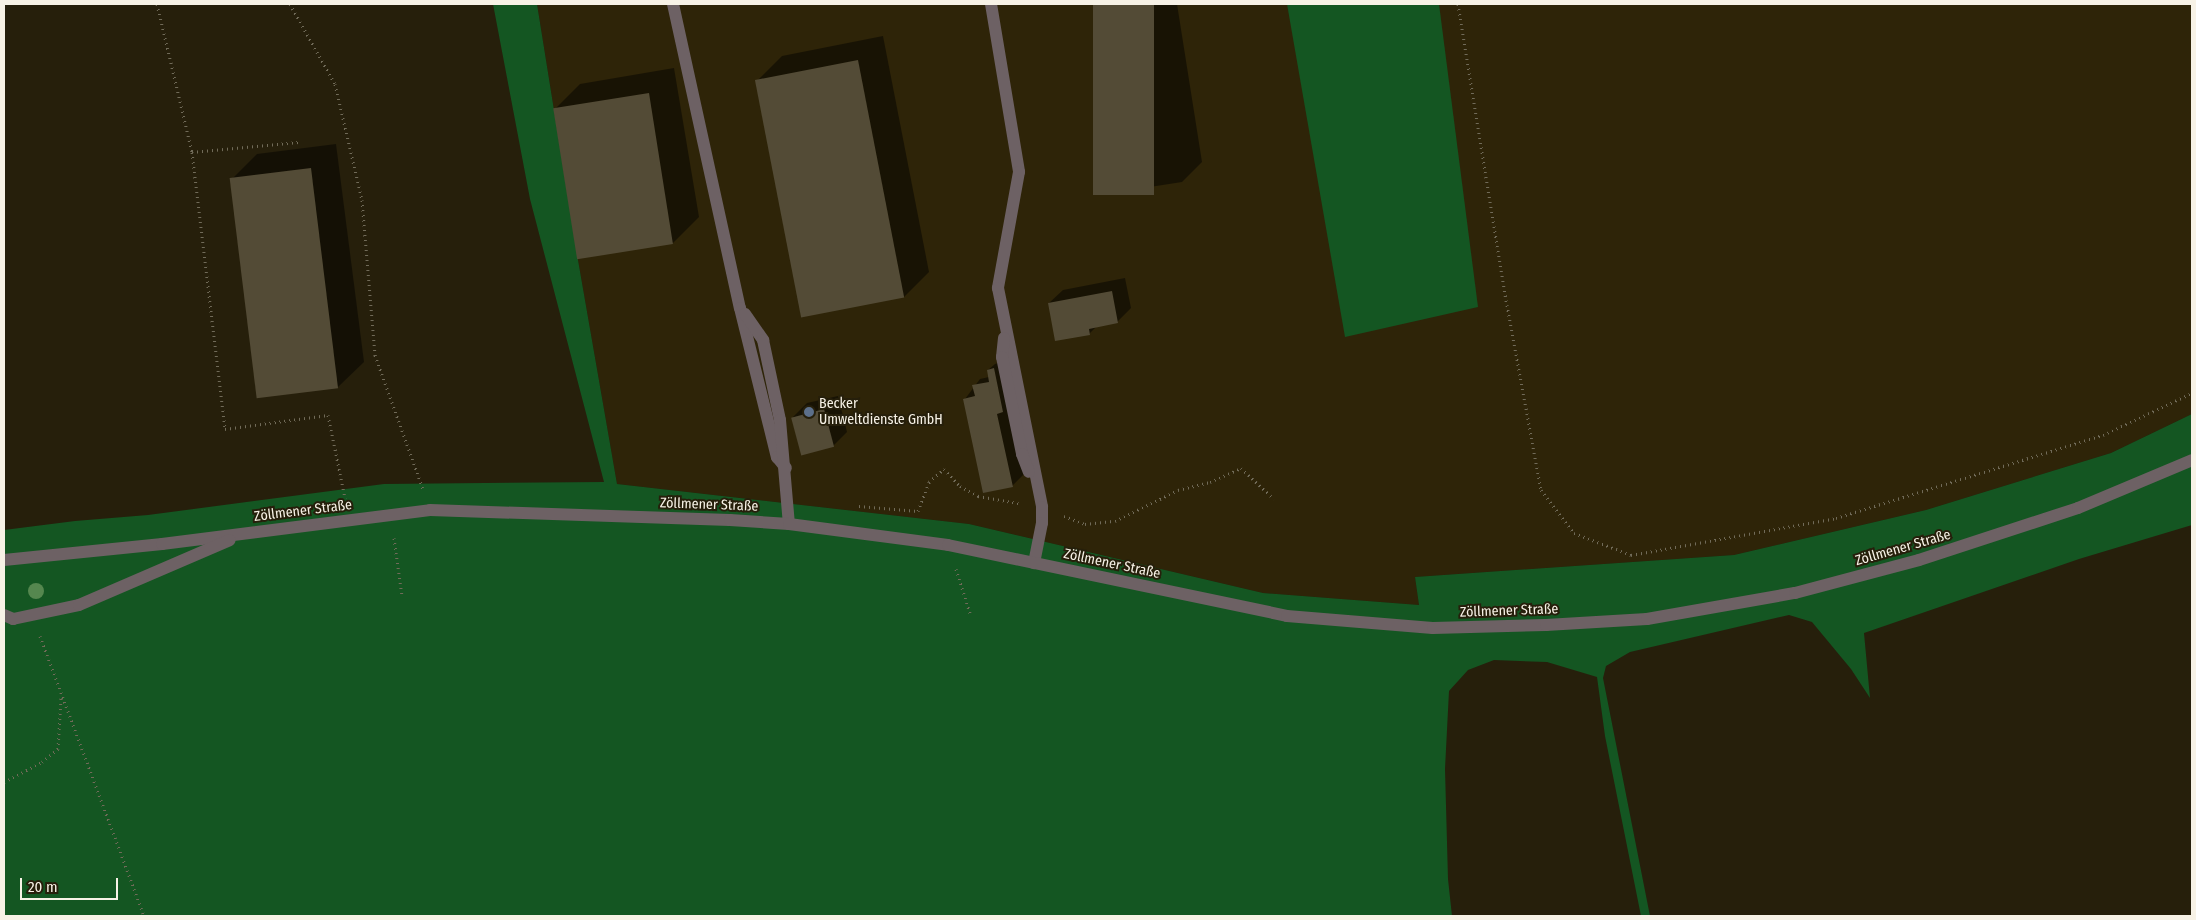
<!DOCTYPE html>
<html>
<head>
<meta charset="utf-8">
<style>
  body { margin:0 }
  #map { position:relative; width:2196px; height:920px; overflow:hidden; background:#261f0b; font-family:"Fira Sans Condensed",sans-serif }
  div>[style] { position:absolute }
  .built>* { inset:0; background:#2e2408 }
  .green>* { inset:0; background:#145622 }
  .shadow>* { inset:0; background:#0007 }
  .building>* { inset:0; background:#534b36; transform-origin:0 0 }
  .path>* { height:3px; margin-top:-1.5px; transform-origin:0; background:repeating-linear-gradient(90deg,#716b59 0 1px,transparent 0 5px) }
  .minor>* { height:12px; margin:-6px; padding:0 6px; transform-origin:6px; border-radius:6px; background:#6d6164 }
  .trees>* { width:16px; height:16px; margin:-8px; border-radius:50%; background:#55874f }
  .dots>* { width:14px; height:14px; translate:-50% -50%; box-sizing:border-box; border:2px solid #261f0b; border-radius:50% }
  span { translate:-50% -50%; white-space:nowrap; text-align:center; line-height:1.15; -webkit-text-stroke:4px #261f0b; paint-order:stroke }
  .poi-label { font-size:14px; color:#f7f2e6 }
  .left { translate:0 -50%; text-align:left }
  .street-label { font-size:14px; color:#f7f2e6 }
  .frame { position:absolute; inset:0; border:5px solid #f7f2e6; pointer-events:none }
  .scale { position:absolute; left:20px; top:878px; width:98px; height:22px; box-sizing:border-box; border:2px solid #f7f2e6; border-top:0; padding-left:6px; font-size:15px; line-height:18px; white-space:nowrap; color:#f7f2e6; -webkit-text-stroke:4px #261f0b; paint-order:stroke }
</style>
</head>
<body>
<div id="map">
  <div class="built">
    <i style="clip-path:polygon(537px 4px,2192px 4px,2192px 414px,2111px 453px,1926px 510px,1734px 555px,1415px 577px,1419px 605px,1263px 593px,969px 524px,617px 484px,578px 260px)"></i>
  </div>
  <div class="green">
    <i style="clip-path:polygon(493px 4px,537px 4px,578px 260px,617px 484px,969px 524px,1263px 593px,1419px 605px,1415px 577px,1734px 555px,1926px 510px,2111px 453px,2192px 414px,2192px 525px,2079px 559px,1864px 633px,1870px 698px,1851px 669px,1812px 622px,1789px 615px,1630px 652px,1606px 666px,1603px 678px,1650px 916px,1641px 916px,1605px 736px,1597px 677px,1547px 662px,1494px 660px,1468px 670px,1449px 691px,1445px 769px,1448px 879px,1452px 916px,4px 916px,4px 530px,75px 521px,148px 515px,384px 484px,604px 482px,530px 199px)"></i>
    <i style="clip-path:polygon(1287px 4px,1439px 4px,1478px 307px,1345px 337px)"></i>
  </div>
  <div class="shadow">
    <i style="clip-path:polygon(1094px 4px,1177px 4px,1202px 162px,1182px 182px,1124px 191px)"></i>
    <i style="clip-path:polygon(883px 36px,929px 272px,904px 297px,757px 81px,782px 56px)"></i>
    <i style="clip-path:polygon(674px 68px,699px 217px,673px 243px,554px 110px,580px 84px)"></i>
    <i style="clip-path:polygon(336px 144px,364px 362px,338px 387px,231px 180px,257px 154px)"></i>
    <i style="clip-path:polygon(1125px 278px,1131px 308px,1117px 322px,1097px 326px,1089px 334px,1049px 303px,1063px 290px)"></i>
    <i style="clip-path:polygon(1001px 362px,1026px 472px,1012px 486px,965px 399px,980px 379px,989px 377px,988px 370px,995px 364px)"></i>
    <i style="clip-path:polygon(838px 396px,847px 432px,833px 446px,793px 417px,807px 403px)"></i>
  </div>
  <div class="building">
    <i style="left:1093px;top:4px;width:61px;height:191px"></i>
    <i style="left:858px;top:60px;width:242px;height:105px;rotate:79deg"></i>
    <i style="left:649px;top:93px;width:153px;height:97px;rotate:81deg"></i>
    <i style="left:311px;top:168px;width:222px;height:82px;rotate:83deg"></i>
    <i style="clip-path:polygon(1112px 291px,1118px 323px,1089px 329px,1090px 335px,1055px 341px,1048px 303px)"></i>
    <i style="clip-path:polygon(994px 368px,1003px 412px,997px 414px,1013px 487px,983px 493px,963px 399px,975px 396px,972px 385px,989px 382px,987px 370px)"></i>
    <i style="left:824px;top:409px;width:39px;height:34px;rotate:75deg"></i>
  </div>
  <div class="path">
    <i style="left:157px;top:4px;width:152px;rotate:76.7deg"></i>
    <i style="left:192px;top:152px;width:107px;rotate:-5.3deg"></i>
    <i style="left:290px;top:4px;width:92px;rotate:60.6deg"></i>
    <i style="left:335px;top:84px;width:119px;rotate:76.9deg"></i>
    <i style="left:362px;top:200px;width:156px;rotate:85.2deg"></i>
    <i style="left:375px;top:355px;width:142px;rotate:70.3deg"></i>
    <i style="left:1458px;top:4px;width:305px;rotate:80.8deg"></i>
    <i style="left:1507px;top:305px;width:188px;rotate:79.6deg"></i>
    <i style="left:1541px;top:490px;width:54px;rotate:52.5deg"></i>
    <i style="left:1574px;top:533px;width:61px;rotate:21.1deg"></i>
    <i style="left:1631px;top:555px;width:208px;rotate:-10.2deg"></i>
    <i style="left:1836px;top:518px;width:280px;rotate:-17.3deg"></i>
    <i style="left:2103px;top:435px;width:98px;rotate:-25.3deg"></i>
    <i style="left:192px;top:152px;width:279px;rotate:83.2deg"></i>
    <i style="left:225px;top:429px;width:104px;rotate:-7.7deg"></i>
    <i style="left:328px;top:415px;width:85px;rotate:78.4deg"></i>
    <i style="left:859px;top:506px;width:59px;rotate:4.8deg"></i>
    <i style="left:918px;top:511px;width:31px;rotate:-69deg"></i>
    <i style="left:929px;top:482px;width:20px;rotate:-41deg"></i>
    <i style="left:944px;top:469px;width:23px;rotate:47deg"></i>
    <i style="left:960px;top:486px;width:21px;rotate:29deg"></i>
    <i style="left:978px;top:496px;width:41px;rotate:9.9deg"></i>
    <i style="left:1064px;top:516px;width:22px;rotate:21deg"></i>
    <i style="left:1085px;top:524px;width:30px;rotate:-6deg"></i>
    <i style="left:1115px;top:521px;width:70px;rotate:-26.2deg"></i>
    <i style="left:1178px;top:490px;width:33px;rotate:-14deg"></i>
    <i style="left:1210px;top:482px;width:34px;rotate:-24deg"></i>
    <i style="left:1241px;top:468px;width:45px;rotate:43.2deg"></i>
    <i style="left:394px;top:538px;width:59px;rotate:82.1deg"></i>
    <i style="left:956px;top:569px;width:49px;rotate:72.3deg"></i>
    <i style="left:40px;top:636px;width:299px;rotate:69.6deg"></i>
    <i style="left:4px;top:782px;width:43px;rotate:-27.8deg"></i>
    <i style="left:42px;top:762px;width:21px;rotate:-39deg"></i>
    <i style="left:58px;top:749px;width:51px;rotate:-86.6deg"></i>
  </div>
  <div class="minor">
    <i style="left:673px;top:4px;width:311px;rotate:77.6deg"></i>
    <i style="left:740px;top:308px;width:154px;rotate:76.1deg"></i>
    <i style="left:777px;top:457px;width:14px;rotate:51deg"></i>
    <i style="left:991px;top:4px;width:170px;rotate:80.5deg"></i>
    <i style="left:1019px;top:172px;width:118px;rotate:100.3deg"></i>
    <i style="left:998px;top:288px;width:223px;rotate:78.6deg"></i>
    <i style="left:1042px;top:507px;width:16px;rotate:90deg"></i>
    <i style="left:1042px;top:523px;width:41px;rotate:101.3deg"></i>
    <i style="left:745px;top:314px;width:32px;rotate:55deg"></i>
    <i style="left:763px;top:340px;width:82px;rotate:78deg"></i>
    <i style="left:780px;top:420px;width:104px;rotate:85.1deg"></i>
    <i style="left:1004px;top:338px;width:19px;rotate:96deg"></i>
    <i style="left:1002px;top:357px;width:99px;rotate:78.3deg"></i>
    <i style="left:1022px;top:454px;width:19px;rotate:69deg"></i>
    <i style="left:4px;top:560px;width:159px;rotate:-5.8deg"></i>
    <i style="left:162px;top:544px;width:270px;rotate:-7.2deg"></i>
    <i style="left:430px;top:510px;width:300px;rotate:1.9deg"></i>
    <i style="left:730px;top:520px;width:59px;rotate:3.9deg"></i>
    <i style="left:789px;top:524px;width:160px;rotate:7.5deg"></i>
    <i style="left:948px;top:545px;width:346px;rotate:11.8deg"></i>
    <i style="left:1287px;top:616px;width:146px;rotate:4.7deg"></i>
    <i style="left:1433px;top:628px;width:113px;rotate:-1.5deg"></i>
    <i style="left:1546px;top:625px;width:101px;rotate:-3.4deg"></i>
    <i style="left:1647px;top:619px;width:150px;rotate:-10deg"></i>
    <i style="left:1795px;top:593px;width:128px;rotate:-14.9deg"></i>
    <i style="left:1919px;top:560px;width:167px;rotate:-18.1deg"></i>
    <i style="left:2078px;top:508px;width:124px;rotate:-22.8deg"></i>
    <i style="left:4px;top:615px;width:10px;rotate:24deg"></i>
    <i style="left:13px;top:619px;width:67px;rotate:-12deg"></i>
    <i style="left:79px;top:605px;width:164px;rotate:-23.3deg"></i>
  </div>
  <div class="trees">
    <i style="left:36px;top:591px"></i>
  </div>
  <div class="dots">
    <i style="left:809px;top:412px;background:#5c6f8a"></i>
  </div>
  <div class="poi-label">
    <span class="left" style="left:819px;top:412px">Becker<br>Umweltdienste GmbH</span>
  </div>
  <div class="street-label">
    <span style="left:709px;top:505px;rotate:2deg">Zöllmener Straße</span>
    <span style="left:303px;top:511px;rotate:-7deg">Zöllmener Straße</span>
    <span style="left:1903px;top:548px;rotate:-16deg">Zöllmener Straße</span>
    <span style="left:1112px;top:564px;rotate:12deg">Zöllmener Straße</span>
    <span style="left:1509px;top:611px;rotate:-2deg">Zöllmener Straße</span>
  </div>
  <div class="frame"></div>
  <div class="scale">20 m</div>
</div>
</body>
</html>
